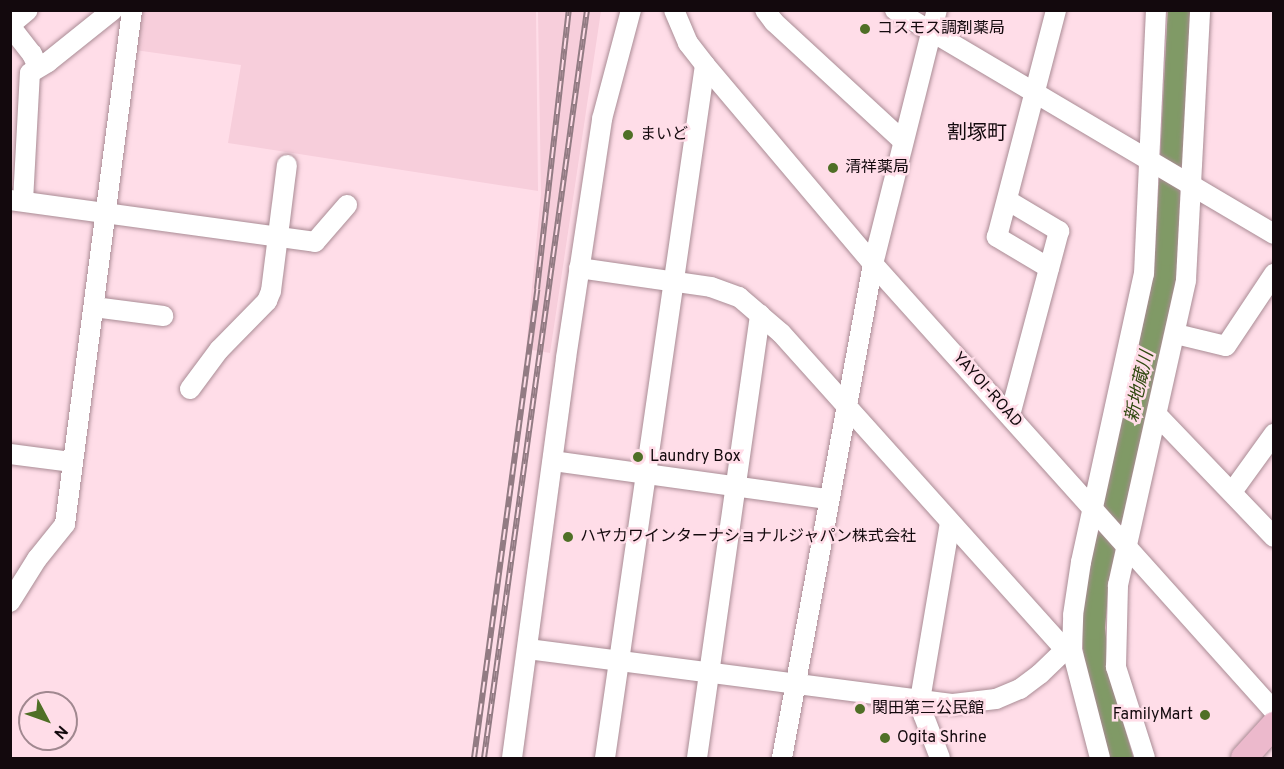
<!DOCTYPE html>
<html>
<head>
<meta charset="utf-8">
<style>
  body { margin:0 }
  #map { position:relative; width:1284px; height:769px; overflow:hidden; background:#ffdde8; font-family:Overpass,"Noto Sans JP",sans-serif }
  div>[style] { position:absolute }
  .built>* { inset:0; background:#f7cedb }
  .river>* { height:24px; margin:-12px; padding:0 12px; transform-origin:12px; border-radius:12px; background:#809a66 }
  .roads { filter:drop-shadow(0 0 2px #aa8c95) drop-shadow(0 0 2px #aa8c95) }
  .minor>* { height:20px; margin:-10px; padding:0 10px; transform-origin:10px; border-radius:10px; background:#fff }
  .major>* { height:26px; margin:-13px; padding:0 13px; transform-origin:13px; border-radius:13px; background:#ecb9cc }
  .rail>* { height:6px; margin-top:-3px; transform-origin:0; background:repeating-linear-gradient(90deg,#ffdde8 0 11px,#927b83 0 22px); box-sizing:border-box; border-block:2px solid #927b83 }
  .dots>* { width:16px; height:16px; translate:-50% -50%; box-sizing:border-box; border:3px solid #ffdde8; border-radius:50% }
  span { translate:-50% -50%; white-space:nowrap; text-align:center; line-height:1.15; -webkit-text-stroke:5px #ffdde8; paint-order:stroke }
  .poi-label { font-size:16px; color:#13090d }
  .left { translate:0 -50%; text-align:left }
  .right { translate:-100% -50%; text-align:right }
  .street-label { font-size:16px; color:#13090d }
  .water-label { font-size:18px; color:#314910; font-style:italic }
  .quarter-label { font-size:20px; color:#13090d }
  .frame { position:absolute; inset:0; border:12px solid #13090d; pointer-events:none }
  .north { position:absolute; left:18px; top:691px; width:60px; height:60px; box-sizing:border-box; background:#ffdde8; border:2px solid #a18890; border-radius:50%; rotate:131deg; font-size:16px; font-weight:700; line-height:24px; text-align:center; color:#13090d }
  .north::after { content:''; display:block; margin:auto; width:21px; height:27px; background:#4f6f26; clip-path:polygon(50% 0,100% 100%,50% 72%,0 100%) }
</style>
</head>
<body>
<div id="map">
  <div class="built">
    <i style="clip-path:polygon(139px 11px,536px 11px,538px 191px,228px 143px,241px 65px,135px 50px)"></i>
    <i style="clip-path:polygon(538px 11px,601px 11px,550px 353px,526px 349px,541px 194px)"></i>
  </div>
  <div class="river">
    <i style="left:1121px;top:758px;width:83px;rotate:-106deg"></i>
    <i style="left:1098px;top:678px;width:50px;rotate:-95.7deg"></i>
    <i style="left:1093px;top:628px;width:46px;rotate:-85deg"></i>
    <i style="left:1097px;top:582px;width:301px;rotate:-77.3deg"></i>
    <i style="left:1163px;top:288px;width:34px;rotate:-83deg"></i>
    <i style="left:1167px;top:254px;width:244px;rotate:-87deg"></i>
  </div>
  <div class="roads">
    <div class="minor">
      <i style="left:674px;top:10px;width:36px;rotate:67deg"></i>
      <i style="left:688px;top:43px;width:28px;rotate:52deg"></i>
      <i style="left:705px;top:65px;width:260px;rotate:49.8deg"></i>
      <i style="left:873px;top:264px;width:601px;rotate:48.1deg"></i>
      <i style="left:765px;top:10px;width:15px;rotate:53deg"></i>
      <i style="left:774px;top:22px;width:176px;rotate:42.7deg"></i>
      <i style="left:895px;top:10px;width:440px;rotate:30.6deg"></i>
      <i style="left:10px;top:25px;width:23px;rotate:-40deg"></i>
      <i style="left:10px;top:26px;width:36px;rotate:52deg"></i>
      <i style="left:32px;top:54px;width:14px;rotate:65deg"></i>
      <i style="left:10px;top:200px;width:308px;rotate:7.8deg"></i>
      <i style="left:315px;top:242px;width:49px;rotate:-49.1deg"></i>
      <i style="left:1007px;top:200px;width:61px;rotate:30.8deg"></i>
      <i style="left:1059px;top:231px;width:190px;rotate:104.9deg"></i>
      <i style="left:23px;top:201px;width:128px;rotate:-86.9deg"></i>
      <i style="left:30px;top:73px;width:21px;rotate:-31deg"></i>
      <i style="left:48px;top:62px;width:83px;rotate:-38.7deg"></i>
      <i style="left:579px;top:268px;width:133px;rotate:8.2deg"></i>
      <i style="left:711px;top:287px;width:30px;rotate:20deg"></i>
      <i style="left:739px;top:297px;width:55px;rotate:40.6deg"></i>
      <i style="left:781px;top:333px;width:426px;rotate:48.1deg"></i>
      <i style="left:1065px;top:650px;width:7px"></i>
      <i style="left:1049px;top:268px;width:61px;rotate:-149.2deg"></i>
      <i style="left:997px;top:237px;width:235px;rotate:-75.4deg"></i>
      <i style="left:94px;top:307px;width:70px;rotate:7.4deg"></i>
      <i style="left:1176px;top:334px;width:51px;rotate:13.5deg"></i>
      <i style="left:1226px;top:346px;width:87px;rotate:-56.3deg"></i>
      <i style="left:190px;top:389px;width:49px;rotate:-53.4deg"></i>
      <i style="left:219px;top:350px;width:69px;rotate:-45.6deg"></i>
      <i style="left:267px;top:301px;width:11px;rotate:-68deg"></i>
      <i style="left:271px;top:291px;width:127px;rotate:-82.8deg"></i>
      <i style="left:1157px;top:415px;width:169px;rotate:46.2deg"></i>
      <i style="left:10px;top:454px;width:63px;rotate:7.4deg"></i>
      <i style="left:553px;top:461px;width:278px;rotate:7.9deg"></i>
      <i style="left:1232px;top:492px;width:72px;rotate:-54.1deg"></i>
      <i style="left:10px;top:602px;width:51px;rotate:-57.9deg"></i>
      <i style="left:37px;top:559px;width:45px;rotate:-51.3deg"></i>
      <i style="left:65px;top:524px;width:518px;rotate:-82.57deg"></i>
      <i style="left:528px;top:649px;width:429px;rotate:7.4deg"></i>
      <i style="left:953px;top:704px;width:43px;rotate:-6.6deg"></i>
      <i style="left:996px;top:699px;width:26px;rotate:-23deg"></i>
      <i style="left:1020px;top:689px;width:25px;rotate:-37deg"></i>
      <i style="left:1040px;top:674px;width:35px;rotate:-44deg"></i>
      <i style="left:512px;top:758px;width:404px;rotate:-82.3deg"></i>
      <i style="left:566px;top:358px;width:242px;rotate:-81.4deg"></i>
      <i style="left:602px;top:119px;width:113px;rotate:-75.1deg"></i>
      <i style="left:605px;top:758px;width:700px;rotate:-81.79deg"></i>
      <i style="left:697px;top:758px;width:448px;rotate:-81.9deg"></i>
      <i style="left:782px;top:758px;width:502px;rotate:-79.56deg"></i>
      <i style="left:873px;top:264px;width:262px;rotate:-75.9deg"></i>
      <i style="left:940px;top:758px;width:47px;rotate:-111.1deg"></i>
      <i style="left:923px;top:714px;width:14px;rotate:-102deg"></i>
      <i style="left:920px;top:700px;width:180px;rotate:-80.4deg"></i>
      <i style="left:1100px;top:758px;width:112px;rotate:-104.5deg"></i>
      <i style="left:1072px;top:650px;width:35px;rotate:-88deg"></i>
      <i style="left:1073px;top:615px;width:54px;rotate:-81.4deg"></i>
      <i style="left:1081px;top:562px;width:295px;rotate:-77.7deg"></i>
      <i style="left:1144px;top:274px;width:264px;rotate:-87.4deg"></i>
      <i style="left:1145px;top:758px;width:96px;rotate:-107.7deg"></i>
      <i style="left:1116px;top:667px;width:82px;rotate:-88.6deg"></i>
      <i style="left:1118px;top:585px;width:312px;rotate:-77.4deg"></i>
      <i style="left:1186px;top:280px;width:270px;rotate:-87deg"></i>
    </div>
    <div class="major">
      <i style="left:1244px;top:758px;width:45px;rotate:-47.7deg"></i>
    </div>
  </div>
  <div class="rail">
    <i style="left:474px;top:758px;width:473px;rotate:-82.3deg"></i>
    <i style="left:537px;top:289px;width:281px;rotate:-83.5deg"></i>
    <i style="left:484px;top:758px;width:755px;rotate:-82.16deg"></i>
  </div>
  <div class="dots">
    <i style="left:865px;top:29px;background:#4f6f26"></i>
    <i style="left:628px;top:135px;background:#4f6f26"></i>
    <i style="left:833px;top:168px;background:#4f6f26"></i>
    <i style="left:638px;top:457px;background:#4f6f26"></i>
    <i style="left:568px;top:537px;background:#4f6f26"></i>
    <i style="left:860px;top:709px;background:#4f6f26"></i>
    <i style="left:1205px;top:715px;background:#4f6f26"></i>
    <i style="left:885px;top:738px;background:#4f6f26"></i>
  </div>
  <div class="poi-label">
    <span class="left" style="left:877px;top:29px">コスモス調剤薬局</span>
    <span class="left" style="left:640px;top:135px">まいど</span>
    <span class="left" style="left:845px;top:168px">清祥薬局</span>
    <span class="left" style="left:650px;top:457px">Laundry Box</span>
    <span class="left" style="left:580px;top:537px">ハヤカワインターナショナルジャパン株式会社</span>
    <span class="left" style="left:872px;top:709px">関田第三公民館</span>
    <span class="right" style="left:1193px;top:715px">FamilyMart</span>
    <span class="left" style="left:897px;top:738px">Ogita Shrine</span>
  </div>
  <div class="street-label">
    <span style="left:987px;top:390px;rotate:48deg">YAYOI-ROAD</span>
  </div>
  <div class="water-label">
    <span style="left:1141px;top:387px;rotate:-77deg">新地蔵川</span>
  </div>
  <div class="quarter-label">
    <span style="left:977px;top:134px">割塚町</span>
  </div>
  <div class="frame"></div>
  <div class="north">N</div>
</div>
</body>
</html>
